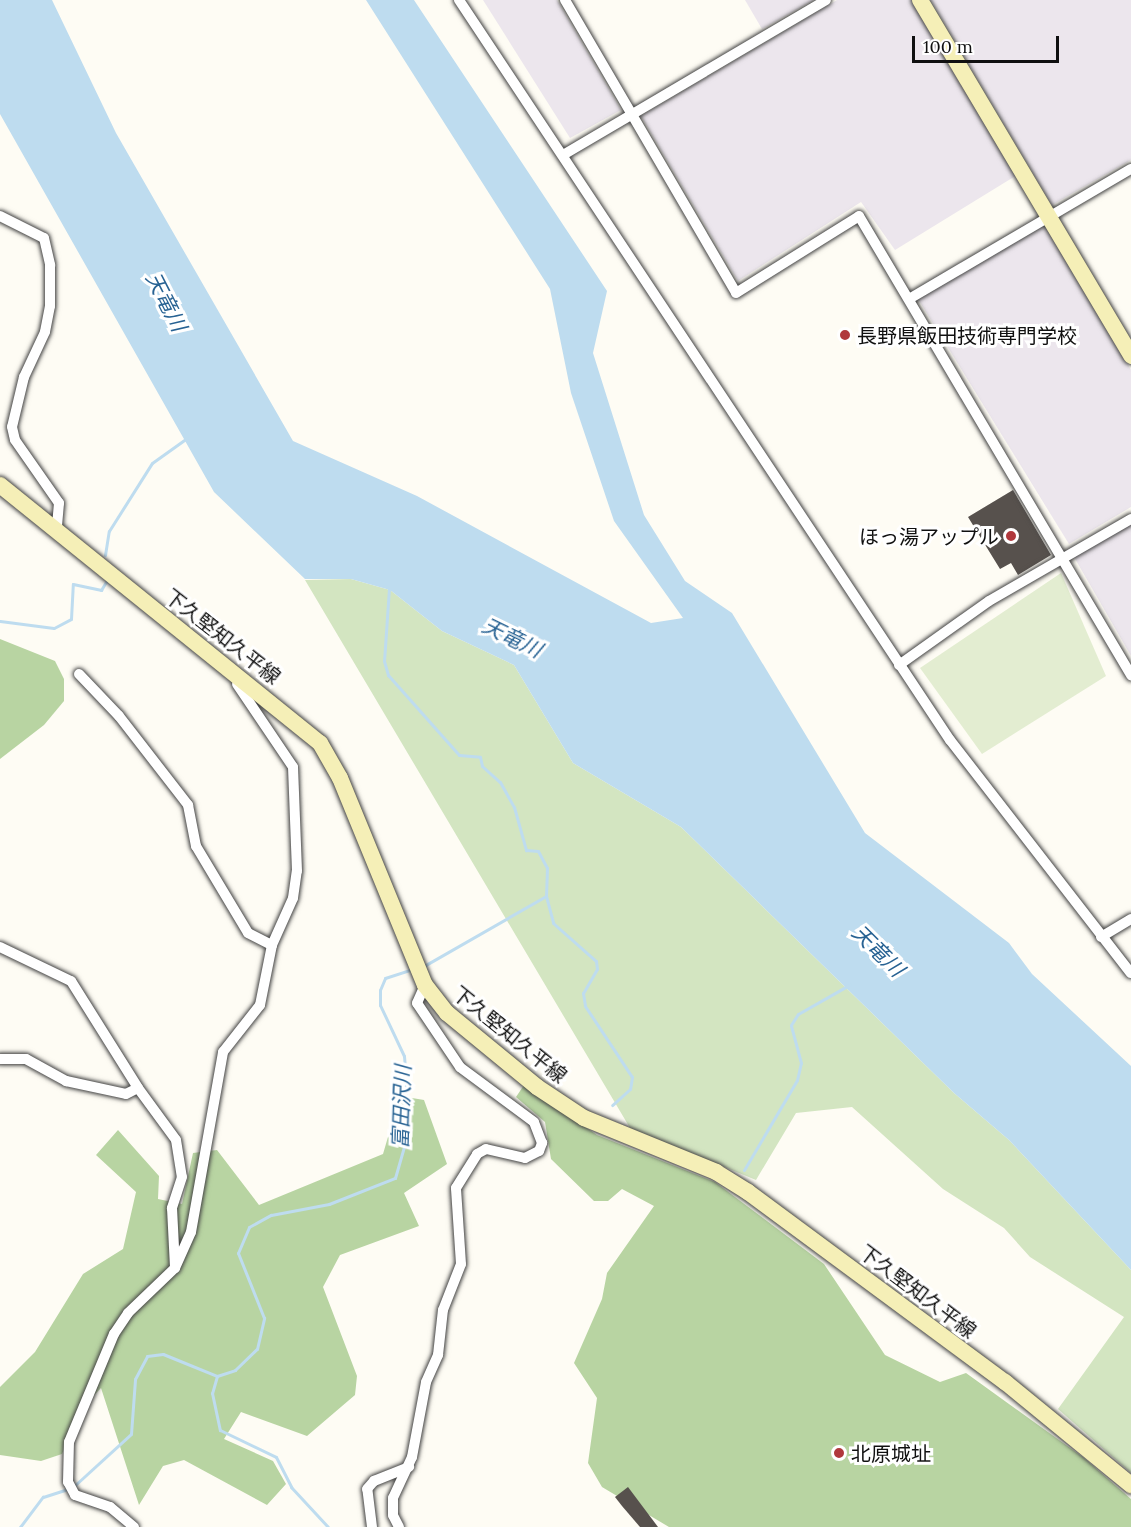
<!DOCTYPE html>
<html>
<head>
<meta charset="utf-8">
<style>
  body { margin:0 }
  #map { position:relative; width:1131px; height:1527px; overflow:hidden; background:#fefcf4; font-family:Lora,"Noto Sans JP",serif }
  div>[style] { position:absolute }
  .industrial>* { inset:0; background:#ece6ed }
  .green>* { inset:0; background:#d3e5c1 }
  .forest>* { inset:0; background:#b8d4a2 }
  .pitch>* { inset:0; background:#e3edd1 }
  .water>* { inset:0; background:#bedcef }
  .stream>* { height:3px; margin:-1.5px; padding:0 1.5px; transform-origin:1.5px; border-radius:1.5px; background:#bedcef }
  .building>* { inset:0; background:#57514d }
  .roads { filter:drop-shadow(0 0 2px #434343) drop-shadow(0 0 2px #434343) }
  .street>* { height:10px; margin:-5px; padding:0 5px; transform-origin:5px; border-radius:5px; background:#fff }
  .secondary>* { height:16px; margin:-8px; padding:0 8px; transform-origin:8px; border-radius:8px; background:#f5efb7 }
  .dots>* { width:16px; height:16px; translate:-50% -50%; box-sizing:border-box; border:3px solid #fff; border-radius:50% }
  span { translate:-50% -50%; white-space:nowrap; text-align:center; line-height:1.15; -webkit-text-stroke:6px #fff; paint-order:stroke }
  .poi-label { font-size:20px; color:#101010 }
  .left { translate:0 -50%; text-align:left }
  .right { translate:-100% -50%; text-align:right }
  .street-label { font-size:20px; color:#101010 }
  .water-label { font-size:21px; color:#276293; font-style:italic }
  .scale { position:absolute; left:912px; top:36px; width:147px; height:27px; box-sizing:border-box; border:3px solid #101010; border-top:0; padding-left:8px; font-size:18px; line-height:21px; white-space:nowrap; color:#101010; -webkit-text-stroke:4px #fff; paint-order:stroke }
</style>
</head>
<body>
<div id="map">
  <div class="industrial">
    <i style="clip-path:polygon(483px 0,557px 0,621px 110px,570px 138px)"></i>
    <i style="clip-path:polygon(745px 0,814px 0,762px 29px)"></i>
    <i style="clip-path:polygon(837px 0,915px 0,1017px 175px,895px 250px,861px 202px,738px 281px,641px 116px)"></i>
    <i style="clip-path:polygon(931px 0,1131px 0,1131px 160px,1052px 205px)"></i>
    <i style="clip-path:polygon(1047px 224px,1131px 370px,1131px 507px,1069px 544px,918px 299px)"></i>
    <i style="clip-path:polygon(1131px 524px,1131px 656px,1074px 557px)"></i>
  </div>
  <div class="green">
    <i style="clip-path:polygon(351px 579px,390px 590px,442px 631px,514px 665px,573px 763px,681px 827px,954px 1093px,1009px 1140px,1131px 1270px,1131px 1473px,1058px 1409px,1124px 1317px,1030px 1257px,1004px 1228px,943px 1189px,852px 1107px,796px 1113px,756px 1180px,630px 1128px,305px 580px)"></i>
  </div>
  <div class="forest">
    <i style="clip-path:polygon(0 639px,55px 661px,64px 679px,64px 701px,44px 725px,0 759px)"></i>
    <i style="clip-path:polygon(524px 1085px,597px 1135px,715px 1182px,824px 1264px,885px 1355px,940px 1382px,966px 1373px,1084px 1458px,1131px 1499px,1131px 1527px,669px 1527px,602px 1487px,588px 1463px,597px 1398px,574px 1363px,602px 1299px,607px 1273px,654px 1206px,622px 1189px,608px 1201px,594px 1201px,551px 1159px,545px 1122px,516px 1097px)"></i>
    <i style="clip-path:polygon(400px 1096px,424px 1100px,447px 1164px,404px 1193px,419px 1226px,340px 1255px,323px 1287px,357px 1376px,355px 1395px,307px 1436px,241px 1412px,224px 1439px,273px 1461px,286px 1484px,267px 1505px,184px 1460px,163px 1466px,139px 1505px,101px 1388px,81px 1409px,62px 1454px,41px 1461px,0 1455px,0 1387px,35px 1352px,83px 1274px,123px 1249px,136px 1192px,96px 1155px,118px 1130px,159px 1176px,158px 1199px,182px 1204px,193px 1153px,217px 1150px,259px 1205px,383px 1154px)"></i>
  </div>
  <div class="pitch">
    <i style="clip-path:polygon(1061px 573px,1106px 676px,982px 754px,920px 668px)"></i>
  </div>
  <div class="water">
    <i style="clip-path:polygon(0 0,52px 0,116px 133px,293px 441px,417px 496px,651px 623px,683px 618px,614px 521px,571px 393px,550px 289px,366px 0,414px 0,607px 291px,593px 353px,644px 515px,685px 581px,732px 613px,865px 833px,1009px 943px,1032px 974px,1131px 1066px,1131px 1270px,1009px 1140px,954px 1093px,681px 827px,573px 763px,514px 665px,442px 631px,390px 590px,351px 579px,305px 579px,214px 492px,0 114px)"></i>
  </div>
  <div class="stream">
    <i style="left:105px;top:555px;width:24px;rotate:-81deg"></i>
    <i style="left:109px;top:531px;width:80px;rotate:-57.7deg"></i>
    <i style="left:152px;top:463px;width:43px;rotate:-35.5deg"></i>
    <i style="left:389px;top:588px;width:73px;rotate:93.9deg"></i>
    <i style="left:384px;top:661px;width:15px;rotate:74deg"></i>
    <i style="left:388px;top:675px;width:107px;rotate:48.4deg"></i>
    <i style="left:459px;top:755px;width:21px;rotate:5deg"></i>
    <i style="left:480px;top:757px;width:9px;rotate:77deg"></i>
    <i style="left:482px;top:766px;width:24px;rotate:42deg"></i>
    <i style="left:500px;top:782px;width:29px;rotate:61deg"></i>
    <i style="left:514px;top:807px;width:45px;rotate:74.4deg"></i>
    <i style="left:526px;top:850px;width:12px;rotate:5deg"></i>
    <i style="left:538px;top:851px;width:19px;rotate:62deg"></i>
    <i style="left:547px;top:868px;width:28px;rotate:92deg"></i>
    <i style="left:546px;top:896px;width:141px;rotate:150.2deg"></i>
    <i style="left:0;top:621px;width:54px;rotate:7.4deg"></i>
    <i style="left:54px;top:628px;width:19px;rotate:-28deg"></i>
    <i style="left:71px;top:619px;width:35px;rotate:-87deg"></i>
    <i style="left:73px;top:584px;width:29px;rotate:12deg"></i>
    <i style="left:101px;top:590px;width:12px;rotate:-59deg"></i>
    <i style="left:546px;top:896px;width:28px;rotate:75deg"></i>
    <i style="left:553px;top:923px;width:57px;rotate:41.5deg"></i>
    <i style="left:596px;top:961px;width:8px;rotate:83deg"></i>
    <i style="left:597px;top:969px;width:28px;rotate:120deg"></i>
    <i style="left:583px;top:993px;width:13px;rotate:81deg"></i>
    <i style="left:585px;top:1006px;width:85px;rotate:56.5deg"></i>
    <i style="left:632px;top:1077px;width:12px;rotate:99deg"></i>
    <i style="left:630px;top:1089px;width:24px;rotate:138deg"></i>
    <i style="left:744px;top:1170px;width:104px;rotate:-59.5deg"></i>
    <i style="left:797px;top:1080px;width:17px;rotate:-77deg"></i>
    <i style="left:801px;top:1063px;width:39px;rotate:-105deg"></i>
    <i style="left:791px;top:1025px;width:13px;rotate:-58deg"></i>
    <i style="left:798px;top:1014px;width:59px;rotate:-29.6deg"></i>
    <i style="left:217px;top:1376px;width:18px;rotate:106deg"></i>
    <i style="left:212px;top:1393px;width:38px;rotate:78deg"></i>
    <i style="left:220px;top:1430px;width:62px;rotate:25.7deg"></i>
    <i style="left:276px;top:1457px;width:34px;rotate:63deg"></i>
    <i style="left:291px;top:1487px;width:54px;rotate:47.2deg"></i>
    <i style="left:74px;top:1486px;width:77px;rotate:-42.4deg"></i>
    <i style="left:131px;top:1434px;width:55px;rotate:-85.8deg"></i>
    <i style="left:135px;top:1379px;width:26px;rotate:-62deg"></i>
    <i style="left:147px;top:1356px;width:16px;rotate:-7deg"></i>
    <i style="left:163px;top:1354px;width:58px;rotate:22.2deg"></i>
    <i style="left:217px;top:1376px;width:19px;rotate:-18deg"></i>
    <i style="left:235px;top:1370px;width:30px;rotate:-44deg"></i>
    <i style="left:257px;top:1349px;width:32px;rotate:-77deg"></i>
    <i style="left:264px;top:1318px;width:70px;rotate:-111.8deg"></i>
    <i style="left:238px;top:1253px;width:28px;rotate:-67deg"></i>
    <i style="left:249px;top:1227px;width:25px;rotate:-29deg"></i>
    <i style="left:271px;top:1215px;width:59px;rotate:-10.7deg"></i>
    <i style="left:329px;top:1204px;width:71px;rotate:-21.5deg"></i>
    <i style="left:395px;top:1178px;width:36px;rotate:-74deg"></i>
    <i style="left:405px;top:1143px;width:64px;rotate:-89.1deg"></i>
    <i style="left:406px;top:1079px;width:23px;rotate:-95deg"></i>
    <i style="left:404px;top:1056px;width:56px;rotate:-115.2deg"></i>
    <i style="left:380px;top:1005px;width:15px;rotate:-90deg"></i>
    <i style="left:380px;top:990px;width:13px;rotate:-67deg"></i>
    <i style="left:385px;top:978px;width:28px;rotate:-18deg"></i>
    <i style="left:20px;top:1527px;width:38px;rotate:-53deg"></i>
    <i style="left:43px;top:1497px;width:26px;rotate:-18deg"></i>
  </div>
  <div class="building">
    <i style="clip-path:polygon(1013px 490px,1051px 555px,1018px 575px,1011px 563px,1000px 569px,968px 517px)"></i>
    <i style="clip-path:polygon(628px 1487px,658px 1527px,640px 1527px,622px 1506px,615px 1497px)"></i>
  </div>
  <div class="roads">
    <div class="street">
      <i style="left:459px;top:0;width:888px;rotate:56.44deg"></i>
      <i style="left:950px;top:740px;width:295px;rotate:52.2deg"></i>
      <i style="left:565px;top:0;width:339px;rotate:59.7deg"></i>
      <i style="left:736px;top:293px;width:145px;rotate:-32deg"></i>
      <i style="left:859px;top:216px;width:534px;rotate:59.35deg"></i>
      <i style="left:563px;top:155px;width:305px;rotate:-30.5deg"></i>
      <i style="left:0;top:216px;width:49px;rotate:26.6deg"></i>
      <i style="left:44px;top:238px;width:28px;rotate:77deg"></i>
      <i style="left:50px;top:265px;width:41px;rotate:90deg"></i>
      <i style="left:50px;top:306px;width:26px;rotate:101deg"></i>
      <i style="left:45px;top:332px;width:50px;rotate:115deg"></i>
      <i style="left:24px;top:377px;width:51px;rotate:103.5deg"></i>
      <i style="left:12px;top:427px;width:13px;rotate:77deg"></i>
      <i style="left:15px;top:440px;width:77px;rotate:55.1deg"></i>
      <i style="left:59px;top:503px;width:23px;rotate:95deg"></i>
      <i style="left:909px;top:299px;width:257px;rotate:-30.4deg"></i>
      <i style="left:899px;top:665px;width:110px;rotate:-35.4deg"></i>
      <i style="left:989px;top:601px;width:164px;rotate:-30deg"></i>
      <i style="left:79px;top:674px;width:58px;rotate:46.4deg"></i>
      <i style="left:119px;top:716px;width:113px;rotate:52.2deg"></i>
      <i style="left:188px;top:805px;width:42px;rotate:79deg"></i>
      <i style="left:196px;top:846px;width:101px;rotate:59.1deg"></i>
      <i style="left:248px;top:933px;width:27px;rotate:27deg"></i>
      <i style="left:1101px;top:937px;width:35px;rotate:-31deg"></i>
      <i style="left:0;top:947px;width:79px;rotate:25.6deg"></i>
      <i style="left:71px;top:981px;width:126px;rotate:57.9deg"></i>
      <i style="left:138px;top:1088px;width:64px;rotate:53.8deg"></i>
      <i style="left:176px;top:1140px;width:37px;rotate:81deg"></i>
      <i style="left:182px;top:1177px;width:33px;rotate:108deg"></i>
      <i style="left:172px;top:1208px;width:60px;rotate:87.1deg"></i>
      <i style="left:0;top:1059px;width:26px"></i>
      <i style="left:26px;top:1059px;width:46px;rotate:28.8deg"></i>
      <i style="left:66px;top:1081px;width:61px;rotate:12.2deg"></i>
      <i style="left:126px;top:1094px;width:13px;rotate:-27deg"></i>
      <i style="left:134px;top:1527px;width:31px;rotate:-140deg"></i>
      <i style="left:110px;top:1507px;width:37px;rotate:-161deg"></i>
      <i style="left:75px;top:1495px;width:15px;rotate:-118deg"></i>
      <i style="left:68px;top:1482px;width:40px;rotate:-88.6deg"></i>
      <i style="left:69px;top:1442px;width:117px;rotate:-67.4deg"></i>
      <i style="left:114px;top:1334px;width:25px;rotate:-56deg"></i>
      <i style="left:128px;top:1313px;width:65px;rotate:-43.8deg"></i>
      <i style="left:175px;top:1268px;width:39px;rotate:-66deg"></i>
      <i style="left:191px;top:1232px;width:183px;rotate:-79.9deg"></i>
      <i style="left:223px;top:1052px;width:60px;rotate:-51.8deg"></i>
      <i style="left:260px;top:1005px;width:61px;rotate:-78.7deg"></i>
      <i style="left:272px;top:945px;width:51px;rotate:-65.9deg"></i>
      <i style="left:293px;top:898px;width:27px;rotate:-82deg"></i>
      <i style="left:297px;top:871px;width:104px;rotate:-92.2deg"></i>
      <i style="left:293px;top:767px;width:100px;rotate:-124deg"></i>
      <i style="left:372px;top:1527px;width:38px;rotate:-97deg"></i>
      <i style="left:367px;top:1489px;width:11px;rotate:-49deg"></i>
      <i style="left:374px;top:1481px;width:38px;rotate:-22deg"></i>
      <i style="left:399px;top:1527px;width:13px;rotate:-117deg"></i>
      <i style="left:393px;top:1515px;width:17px;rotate:-90deg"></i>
      <i style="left:393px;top:1498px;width:45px;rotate:-65.1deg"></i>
      <i style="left:412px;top:1457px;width:76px;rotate:-79.4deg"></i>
      <i style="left:426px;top:1382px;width:30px;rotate:-66deg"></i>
      <i style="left:438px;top:1355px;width:45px;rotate:-83.7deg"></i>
      <i style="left:443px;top:1310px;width:49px;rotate:-68.6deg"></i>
      <i style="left:461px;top:1264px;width:76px;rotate:-93.8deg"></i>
      <i style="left:456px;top:1188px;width:40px;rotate:-58deg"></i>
      <i style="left:477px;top:1154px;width:10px;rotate:-29deg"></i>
      <i style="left:486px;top:1149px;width:40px;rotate:13deg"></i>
      <i style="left:525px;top:1158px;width:16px;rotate:-27deg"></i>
      <i style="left:539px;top:1151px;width:9px;rotate:-69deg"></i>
      <i style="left:542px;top:1143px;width:22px;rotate:-111deg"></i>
      <i style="left:534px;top:1122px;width:92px;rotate:-143.4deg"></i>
      <i style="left:460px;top:1067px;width:77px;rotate:-123.9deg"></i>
      <i style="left:417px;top:1003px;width:20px;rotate:-66deg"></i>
    </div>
    <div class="secondary">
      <i style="left:920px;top:0;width:414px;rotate:59.3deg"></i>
      <i style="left:0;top:485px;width:411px;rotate:38.9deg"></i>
      <i style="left:320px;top:743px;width:40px;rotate:60.3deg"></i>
      <i style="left:340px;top:778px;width:224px;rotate:67.7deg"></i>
      <i style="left:425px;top:985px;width:36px;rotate:52deg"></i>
      <i style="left:447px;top:1013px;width:117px;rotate:39.4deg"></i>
      <i style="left:537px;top:1087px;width:56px;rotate:33.4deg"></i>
      <i style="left:584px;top:1118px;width:143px;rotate:22.2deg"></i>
      <i style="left:716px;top:1172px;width:38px;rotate:32deg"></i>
      <i style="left:748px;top:1192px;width:320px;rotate:36.5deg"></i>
      <i style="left:1005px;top:1382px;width:163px;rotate:39.3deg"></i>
    </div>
  </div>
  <div class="dots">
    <i style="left:845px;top:335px;background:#b0383c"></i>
    <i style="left:1011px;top:536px;background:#b0383c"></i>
    <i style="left:839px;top:1453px;background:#b0383c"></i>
  </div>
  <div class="poi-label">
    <span class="left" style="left:857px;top:335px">長野県飯田技術専門学校</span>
    <span class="right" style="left:999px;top:536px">ほっ湯アップル</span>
    <span class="left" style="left:851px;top:1453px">北原城址</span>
  </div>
  <div class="street-label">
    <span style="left:223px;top:636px;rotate:38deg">下久堅知久平線</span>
    <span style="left:510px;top:1034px;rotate:39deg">下久堅知久平線</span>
    <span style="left:918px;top:1291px;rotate:37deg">下久堅知久平線</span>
  </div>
  <div class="water-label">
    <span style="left:166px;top:302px;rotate:63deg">天竜川</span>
    <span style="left:512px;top:638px;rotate:26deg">天竜川</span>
    <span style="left:878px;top:951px;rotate:45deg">天竜川</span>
    <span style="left:402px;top:1107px;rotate:-88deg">富田沢川</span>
  </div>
  <div class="scale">100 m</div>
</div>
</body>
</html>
